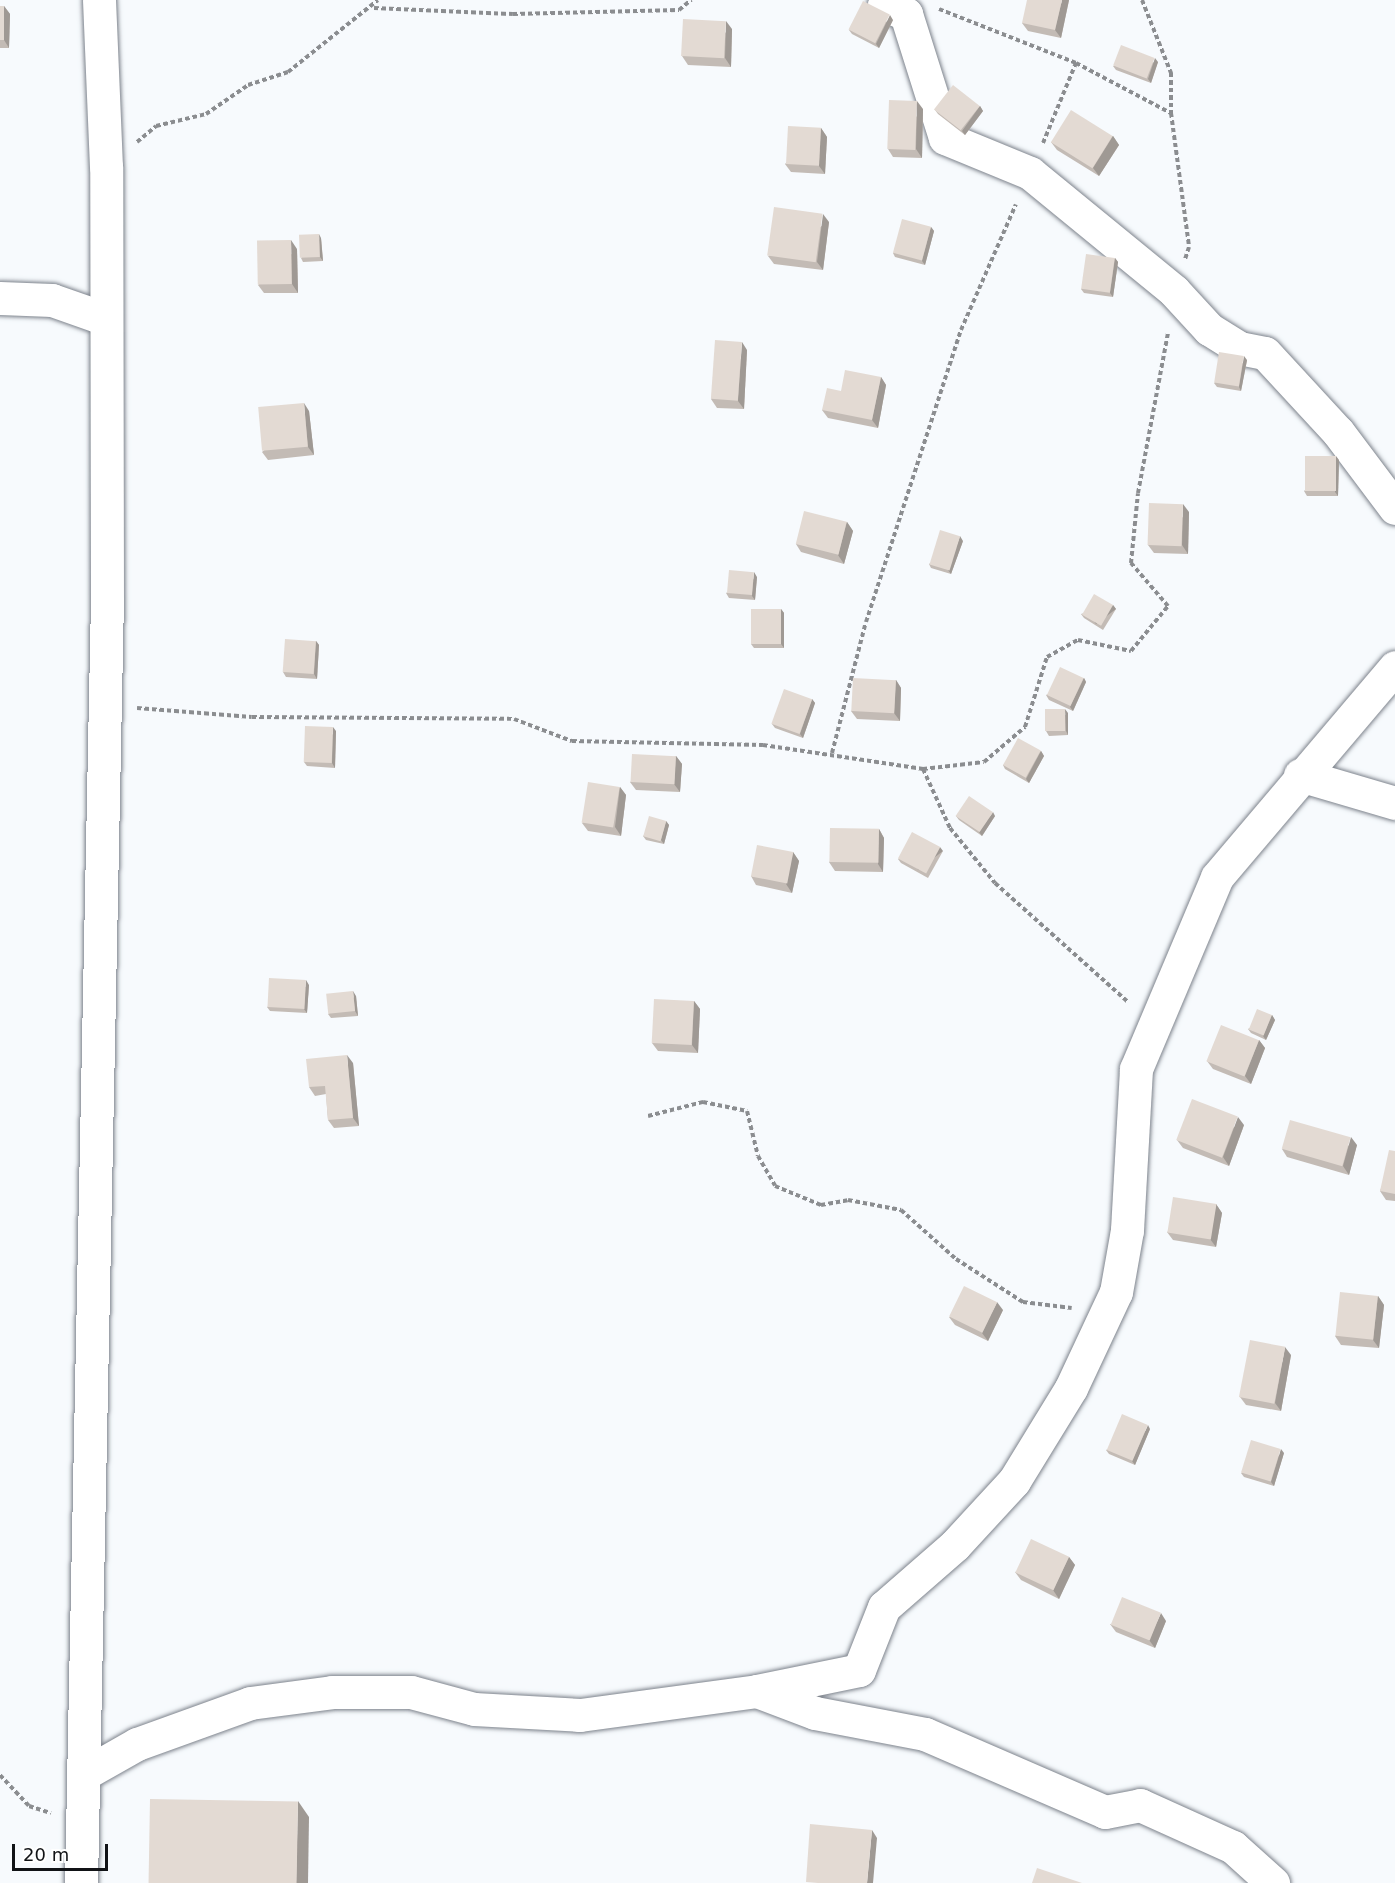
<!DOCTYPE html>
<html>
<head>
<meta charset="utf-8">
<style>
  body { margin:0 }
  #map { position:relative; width:1395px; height:1883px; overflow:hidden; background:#f7fafd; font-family:"DejaVu Sans",sans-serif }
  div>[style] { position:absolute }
  .path>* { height:4px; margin-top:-2px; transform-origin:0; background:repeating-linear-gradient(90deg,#8b8d90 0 4.5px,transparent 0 7.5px) }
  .roads { filter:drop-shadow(0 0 2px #7d838c) drop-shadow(0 0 2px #7d838c) }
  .street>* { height:33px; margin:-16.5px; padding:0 16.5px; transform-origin:16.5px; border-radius:16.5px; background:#fff }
  .secondary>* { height:33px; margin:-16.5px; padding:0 16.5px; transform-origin:16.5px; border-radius:16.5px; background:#fff }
  .wall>* { inset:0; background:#c3bbb5 }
  .shaded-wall>* { inset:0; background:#9f9994; transform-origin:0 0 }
  .building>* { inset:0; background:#e3dad3; transform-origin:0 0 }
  span { translate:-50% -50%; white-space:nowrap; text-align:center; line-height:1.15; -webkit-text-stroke:4.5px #fff; paint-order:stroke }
  .scale { position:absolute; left:12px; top:1844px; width:96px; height:27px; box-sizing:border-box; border:3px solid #111316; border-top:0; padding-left:8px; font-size:18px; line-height:21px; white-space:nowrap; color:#111316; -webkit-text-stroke:4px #fff; paint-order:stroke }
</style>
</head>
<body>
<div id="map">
  <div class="path">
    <i style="left:1142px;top:0;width:79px;rotate:68.3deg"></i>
    <i style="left:1171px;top:73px;width:40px;rotate:90deg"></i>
    <i style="left:1171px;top:113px;width:135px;rotate:82.3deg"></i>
    <i style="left:1189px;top:247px;width:13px;rotate:108deg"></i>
    <i style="left:374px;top:8px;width:139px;rotate:2.5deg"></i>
    <i style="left:513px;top:14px;width:166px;rotate:-1.4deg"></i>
    <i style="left:679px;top:10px;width:16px;rotate:-40deg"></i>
    <i style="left:939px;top:9px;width:147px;rotate:21.5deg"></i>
    <i style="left:1076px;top:63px;width:107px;rotate:27.8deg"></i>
    <i style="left:137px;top:142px;width:25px;rotate:-40deg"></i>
    <i style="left:156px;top:126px;width:51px;rotate:-13.5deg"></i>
    <i style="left:206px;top:114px;width:51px;rotate:-34.6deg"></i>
    <i style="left:248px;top:85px;width:42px;rotate:-18deg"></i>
    <i style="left:288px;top:72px;width:115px;rotate:-38.7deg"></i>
    <i style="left:1043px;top:143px;width:87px;rotate:-67.6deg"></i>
    <i style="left:137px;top:708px;width:115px;rotate:4.5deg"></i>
    <i style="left:252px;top:717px;width:262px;rotate:0.4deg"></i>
    <i style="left:514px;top:719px;width:62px;rotate:20.8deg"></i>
    <i style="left:572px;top:741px;width:191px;rotate:1.2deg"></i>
    <i style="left:763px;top:745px;width:162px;rotate:8.5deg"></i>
    <i style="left:923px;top:769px;width:61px;rotate:-6.5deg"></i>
    <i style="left:984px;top:762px;width:54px;rotate:-40.5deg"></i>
    <i style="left:1025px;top:727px;width:73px;rotate:-72.6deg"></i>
    <i style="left:1047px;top:657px;width:35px;rotate:-29deg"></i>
    <i style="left:1078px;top:640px;width:54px;rotate:11.7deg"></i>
    <i style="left:1131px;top:651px;width:58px;rotate:-50.6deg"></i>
    <i style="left:1168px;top:606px;width:57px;rotate:-130.7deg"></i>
    <i style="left:1131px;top:563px;width:70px;rotate:-84.3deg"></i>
    <i style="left:1138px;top:493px;width:163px;rotate:-79.4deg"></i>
    <i style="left:832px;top:753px;width:135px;rotate:-75.5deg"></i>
    <i style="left:866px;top:622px;width:307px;rotate:-72deg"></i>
    <i style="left:961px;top:330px;width:137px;rotate:-66.4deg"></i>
    <i style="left:923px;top:769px;width:65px;rotate:65.4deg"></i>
    <i style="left:950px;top:828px;width:71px;rotate:50.7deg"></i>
    <i style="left:995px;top:883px;width:178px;rotate:41.8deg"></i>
    <i style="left:648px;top:1116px;width:57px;rotate:-14.3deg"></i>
    <i style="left:703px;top:1102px;width:45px;rotate:11.6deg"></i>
    <i style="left:747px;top:1111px;width:46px;rotate:76.3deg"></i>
    <i style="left:758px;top:1156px;width:34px;rotate:60deg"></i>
    <i style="left:775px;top:1186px;width:50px;rotate:22.4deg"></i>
    <i style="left:821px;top:1205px;width:27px;rotate:-10deg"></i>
    <i style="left:848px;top:1200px;width:54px;rotate:10.7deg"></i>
    <i style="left:901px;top:1210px;width:74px;rotate:41.7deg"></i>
    <i style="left:956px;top:1259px;width:80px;rotate:32.7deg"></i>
    <i style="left:1023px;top:1302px;width:49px;rotate:7deg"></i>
    <i style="left:0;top:1775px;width:42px;rotate:46.9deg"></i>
    <i style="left:29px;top:1806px;width:23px;rotate:18deg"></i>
  </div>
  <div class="roads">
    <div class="street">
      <i style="left:886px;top:0;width:5px;rotate:112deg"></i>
      <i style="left:884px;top:5px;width:24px;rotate:22deg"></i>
      <i style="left:906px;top:14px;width:130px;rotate:72.5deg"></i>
      <i style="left:945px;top:138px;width:92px;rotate:22.4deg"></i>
      <i style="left:1030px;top:173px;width:186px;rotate:39.3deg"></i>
      <i style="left:1174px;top:291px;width:52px;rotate:47.4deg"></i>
      <i style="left:1209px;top:329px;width:36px;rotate:32deg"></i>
      <i style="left:1239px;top:348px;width:26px;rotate:11deg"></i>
      <i style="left:1265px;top:353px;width:108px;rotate:47.3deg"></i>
      <i style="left:1338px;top:432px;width:95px;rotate:53.1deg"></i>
      <i style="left:0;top:298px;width:52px;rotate:2.2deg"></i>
      <i style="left:52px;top:300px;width:57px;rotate:19.4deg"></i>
      <i style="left:1300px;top:775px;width:99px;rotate:16.4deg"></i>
      <i style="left:757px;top:1691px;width:62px;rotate:20.8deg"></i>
      <i style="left:815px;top:1713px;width:112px;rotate:10.8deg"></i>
      <i style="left:925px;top:1734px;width:196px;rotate:23.4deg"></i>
      <i style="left:1105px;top:1812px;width:36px;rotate:-11deg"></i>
      <i style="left:1140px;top:1805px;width:102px;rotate:24.3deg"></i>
      <i style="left:1233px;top:1847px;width:54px;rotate:42deg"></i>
      <i style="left:84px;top:1774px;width:61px;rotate:-29.5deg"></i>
      <i style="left:137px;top:1744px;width:120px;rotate:-19.9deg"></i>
      <i style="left:250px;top:1703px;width:83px;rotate:-7.6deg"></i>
      <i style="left:332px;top:1692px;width:79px"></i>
      <i style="left:411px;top:1692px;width:65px;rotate:15.1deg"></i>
      <i style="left:474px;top:1709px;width:106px;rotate:3.2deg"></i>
      <i style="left:580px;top:1715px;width:179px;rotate:-7.7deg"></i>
      <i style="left:757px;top:1691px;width:104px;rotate:-11.6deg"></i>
      <i style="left:859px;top:1670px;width:68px;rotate:-68.4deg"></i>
      <i style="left:884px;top:1607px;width:94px;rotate:-41.1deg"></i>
      <i style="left:955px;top:1545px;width:87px;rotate:-47.3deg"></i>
      <i style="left:1014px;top:1481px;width:109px;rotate:-58.5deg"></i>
      <i style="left:1071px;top:1388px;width:106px;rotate:-64.9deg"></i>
      <i style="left:1116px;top:1292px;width:63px;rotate:-79.9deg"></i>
      <i style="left:1127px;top:1230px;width:161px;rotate:-86.8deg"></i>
      <i style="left:1136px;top:1069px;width:208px;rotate:-67.1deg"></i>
      <i style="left:1217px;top:877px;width:275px;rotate:-49.7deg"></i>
    </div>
    <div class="secondary">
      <i style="left:81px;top:1883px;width:1284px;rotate:-88.84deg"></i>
      <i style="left:107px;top:599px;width:432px;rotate:-90.1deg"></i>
      <i style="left:106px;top:167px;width:167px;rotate:-92.4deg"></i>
    </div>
  </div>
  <div class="wall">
    <i style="clip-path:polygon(1069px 0,1061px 38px,1028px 31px,1022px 23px)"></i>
    <i style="clip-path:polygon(0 6px,4px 6px,10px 14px,9px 48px,0 48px)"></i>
    <i style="clip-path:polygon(893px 20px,879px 48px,852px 34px,849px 30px)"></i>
    <i style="clip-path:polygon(732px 29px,731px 67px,688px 65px,682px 56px)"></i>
    <i style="clip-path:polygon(1158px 62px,1151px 83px,1116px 70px,1113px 66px)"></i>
    <i style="clip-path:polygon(980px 106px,983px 111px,965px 135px,938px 114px,935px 110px)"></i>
    <i style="clip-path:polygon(923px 109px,922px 158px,893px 157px,888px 149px)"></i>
    <i style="clip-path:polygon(821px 128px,827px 137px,825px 174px,791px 172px,785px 164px)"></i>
    <i style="clip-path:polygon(1113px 136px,1119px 145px,1099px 176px,1057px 150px,1051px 142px)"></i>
    <i style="clip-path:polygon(829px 222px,823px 270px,774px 264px,768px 256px)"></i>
    <i style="clip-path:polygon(931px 227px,934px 231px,925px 265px,895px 257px,893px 253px)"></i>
    <i style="clip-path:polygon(321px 238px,323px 261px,303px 262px,301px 258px)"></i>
    <i style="clip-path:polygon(297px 249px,298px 293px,264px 293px,258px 285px)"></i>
    <i style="clip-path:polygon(1115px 258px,1118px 262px,1113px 297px,1084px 293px,1081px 289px)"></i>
    <i style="clip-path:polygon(747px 350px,744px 409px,717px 408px,711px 399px)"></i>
    <i style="clip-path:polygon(1247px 360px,1241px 391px,1217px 387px,1214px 383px)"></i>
    <i style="clip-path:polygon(881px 377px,886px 385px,878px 428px,828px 418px,822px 410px,841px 391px)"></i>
    <i style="clip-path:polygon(309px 411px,314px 455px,268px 460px,262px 452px)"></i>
    <i style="clip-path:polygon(1339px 460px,1338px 496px,1307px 496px,1304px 491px)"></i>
    <i style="clip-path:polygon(1189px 512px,1188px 554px,1154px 553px,1148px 545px)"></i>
    <i style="clip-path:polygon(847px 522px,853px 531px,844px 564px,801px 552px,796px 544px)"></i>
    <i style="clip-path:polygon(963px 541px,951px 574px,931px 568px,929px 564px)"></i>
    <i style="clip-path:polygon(757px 577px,755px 600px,729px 598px,726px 593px)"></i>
    <i style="clip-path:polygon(1113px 605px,1116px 609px,1103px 630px,1084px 618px,1081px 614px)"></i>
    <i style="clip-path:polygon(781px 609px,784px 613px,784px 648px,754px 648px,751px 644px)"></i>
    <i style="clip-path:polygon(316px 641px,319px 645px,317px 679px,286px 677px,283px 672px)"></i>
    <i style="clip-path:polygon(1084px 678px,1086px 682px,1073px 711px,1049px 700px,1046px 695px)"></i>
    <i style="clip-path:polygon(896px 680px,901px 688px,900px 721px,857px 719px,851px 711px)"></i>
    <i style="clip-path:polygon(812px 699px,815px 703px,803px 738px,775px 728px,772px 724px)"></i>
    <i style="clip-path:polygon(1068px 713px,1068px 735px,1049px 736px,1046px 731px)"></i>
    <i style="clip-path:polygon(336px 731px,335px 768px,307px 766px,304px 762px)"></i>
    <i style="clip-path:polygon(1041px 751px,1044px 756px,1029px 783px,1005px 769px,1003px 765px)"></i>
    <i style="clip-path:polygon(676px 756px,682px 764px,680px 792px,636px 790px,630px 782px)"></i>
    <i style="clip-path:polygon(620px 787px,626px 795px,621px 836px,588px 831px,582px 823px)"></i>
    <i style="clip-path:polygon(956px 816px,995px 816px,982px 836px,959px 820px)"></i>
    <i style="clip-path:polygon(666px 821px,669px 825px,664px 844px,646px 840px,643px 836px)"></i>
    <i style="clip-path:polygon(879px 829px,884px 838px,883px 872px,835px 871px,829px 862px)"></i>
    <i style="clip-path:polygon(943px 851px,928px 878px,901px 863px,898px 859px)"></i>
    <i style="clip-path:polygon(793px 852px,799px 861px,792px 893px,756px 885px,751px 876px)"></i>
    <i style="clip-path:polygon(309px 985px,307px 1013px,270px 1011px,267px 1007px)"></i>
    <i style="clip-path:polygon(356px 996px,358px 1016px,331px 1018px,328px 1014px)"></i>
    <i style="clip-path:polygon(694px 1001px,700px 1009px,698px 1053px,658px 1051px,652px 1043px)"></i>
    <i style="clip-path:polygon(1272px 1015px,1275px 1020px,1266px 1040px,1251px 1033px,1248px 1029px)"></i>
    <i style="clip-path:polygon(1259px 1040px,1265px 1048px,1251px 1084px,1213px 1069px,1207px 1061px)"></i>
    <i style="clip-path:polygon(353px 1063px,359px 1126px,334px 1128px,328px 1120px,326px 1094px,315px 1096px,309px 1087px)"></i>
    <i style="clip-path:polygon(1244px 1125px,1229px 1166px,1183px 1148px,1177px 1140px)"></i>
    <i style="clip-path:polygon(1357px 1145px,1349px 1175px,1287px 1157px,1282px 1149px)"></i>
    <i style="clip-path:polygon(1395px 1151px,1395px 1201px,1386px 1200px,1380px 1191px)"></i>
    <i style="clip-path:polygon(1216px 1204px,1222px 1213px,1216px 1247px,1173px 1240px,1167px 1232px)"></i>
    <i style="clip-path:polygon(1378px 1296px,1384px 1305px,1379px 1348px,1341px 1345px,1335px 1336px)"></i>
    <i style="clip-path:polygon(1003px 1310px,988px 1341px,955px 1325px,949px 1317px)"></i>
    <i style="clip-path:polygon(1291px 1355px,1281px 1411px,1246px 1405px,1240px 1397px)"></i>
    <i style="clip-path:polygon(1150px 1429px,1135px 1465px,1109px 1454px,1106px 1450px)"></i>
    <i style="clip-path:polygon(1284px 1453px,1274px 1486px,1244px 1477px,1241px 1473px)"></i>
    <i style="clip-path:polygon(1069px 1557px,1075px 1565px,1059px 1599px,1021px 1580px,1015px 1572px)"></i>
    <i style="clip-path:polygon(1166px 1621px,1155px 1648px,1116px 1632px,1110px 1624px)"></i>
  </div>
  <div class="shaded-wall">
    <i style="clip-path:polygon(1062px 0,1069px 0,1061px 38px,1055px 30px)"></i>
    <i style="clip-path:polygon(4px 6px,10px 14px,9px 48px,4px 40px)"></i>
    <i style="clip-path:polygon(890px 15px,893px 20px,879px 48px,876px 44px)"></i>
    <i style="clip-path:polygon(726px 21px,732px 29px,731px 67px,725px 58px)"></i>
    <i style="clip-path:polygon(1155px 58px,1158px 62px,1151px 83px,1148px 79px)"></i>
    <i style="clip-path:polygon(917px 101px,923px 109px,922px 158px,916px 149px)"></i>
    <i style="clip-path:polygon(980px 106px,983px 111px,965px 135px,962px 131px)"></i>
    <i style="clip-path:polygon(821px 128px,827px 137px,825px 174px,819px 166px)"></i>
    <i style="clip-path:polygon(1113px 136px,1119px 145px,1099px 176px,1093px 168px)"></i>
    <i style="clip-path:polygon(823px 214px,829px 222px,823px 270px,817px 262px)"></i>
    <i style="clip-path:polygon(931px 227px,934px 231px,925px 265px,922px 261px)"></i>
    <i style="clip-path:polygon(319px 234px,321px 238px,323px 261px,320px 257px)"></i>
    <i style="clip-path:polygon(291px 240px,297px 249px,298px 293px,292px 284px)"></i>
    <i style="clip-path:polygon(1115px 258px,1118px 262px,1113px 297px,1110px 293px)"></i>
    <i style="clip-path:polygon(742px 342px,747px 350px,744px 409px,738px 401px)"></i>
    <i style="clip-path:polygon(1244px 356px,1247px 360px,1241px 391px,1239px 387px)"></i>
    <i style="clip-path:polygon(881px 377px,886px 385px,878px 428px,872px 420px)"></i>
    <i style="clip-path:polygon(304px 403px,309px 411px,314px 455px,308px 447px)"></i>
    <i style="clip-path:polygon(1336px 456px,1339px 460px,1338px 496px,1335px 492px)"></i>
    <i style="clip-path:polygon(1183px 504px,1189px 512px,1188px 554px,1182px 545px)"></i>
    <i style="clip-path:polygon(847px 522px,853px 531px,844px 564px,838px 555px)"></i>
    <i style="clip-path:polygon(960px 536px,963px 541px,951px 574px,948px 570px)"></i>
    <i style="clip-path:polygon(754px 572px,757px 577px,755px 600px,752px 596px)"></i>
    <i style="left:1113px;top:605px;width:5px;height:25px;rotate:53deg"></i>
    <i style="clip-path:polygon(781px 609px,784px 613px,784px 648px,781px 644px)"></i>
    <i style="clip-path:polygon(316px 641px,319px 645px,317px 679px,314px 674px)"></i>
    <i style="clip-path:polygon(1084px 678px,1086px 682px,1073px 711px,1070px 707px)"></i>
    <i style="clip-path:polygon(896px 680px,901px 688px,900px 721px,894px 713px)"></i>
    <i style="clip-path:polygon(812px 699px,815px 703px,803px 738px,800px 734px)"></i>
    <i style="clip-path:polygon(1065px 709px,1068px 713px,1068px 735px,1066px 731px)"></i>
    <i style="clip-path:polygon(333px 727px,336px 731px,335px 768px,332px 763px)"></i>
    <i style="clip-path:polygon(1041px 751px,1044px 756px,1029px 783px,1026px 779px)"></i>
    <i style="clip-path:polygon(676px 756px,682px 764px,680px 792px,674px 784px)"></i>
    <i style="clip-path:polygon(620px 787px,626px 795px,621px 836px,615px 827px)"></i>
    <i style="clip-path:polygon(993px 812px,995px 816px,982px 836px,979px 832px)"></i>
    <i style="clip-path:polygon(666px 821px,669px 825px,664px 844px,661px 840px)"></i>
    <i style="clip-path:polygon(879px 829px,884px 838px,883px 872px,878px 864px)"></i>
    <i style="left:940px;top:847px;width:5px;height:31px;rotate:53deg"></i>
    <i style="clip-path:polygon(793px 852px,799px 861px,792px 893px,786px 884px)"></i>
    <i style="clip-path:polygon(306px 980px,309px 985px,307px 1013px,304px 1009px)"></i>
    <i style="clip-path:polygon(353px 991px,356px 996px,358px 1016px,355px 1011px)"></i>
    <i style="clip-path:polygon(694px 1001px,700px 1009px,698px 1053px,692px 1045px)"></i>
    <i style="clip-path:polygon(1272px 1015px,1275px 1020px,1266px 1040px,1263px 1036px)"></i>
    <i style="clip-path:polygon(1259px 1040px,1265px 1048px,1251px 1084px,1245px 1076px)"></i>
    <i style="clip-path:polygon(347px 1055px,353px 1063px,359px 1126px,353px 1118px)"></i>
    <i style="clip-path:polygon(1238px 1117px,1244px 1125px,1229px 1166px,1223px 1157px)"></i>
    <i style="clip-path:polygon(1351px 1137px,1357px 1145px,1349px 1175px,1343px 1166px)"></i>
    <i style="clip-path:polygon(1216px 1204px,1222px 1213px,1216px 1247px,1210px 1239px)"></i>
    <i style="clip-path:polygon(1378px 1296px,1384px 1305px,1379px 1348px,1373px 1340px)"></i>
    <i style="clip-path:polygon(997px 1302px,1003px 1310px,988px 1341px,982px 1333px)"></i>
    <i style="clip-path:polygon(1285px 1347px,1291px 1355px,1281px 1411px,1275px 1403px)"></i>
    <i style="clip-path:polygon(1148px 1425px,1150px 1429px,1135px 1465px,1132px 1461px)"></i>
    <i style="clip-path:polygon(1281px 1449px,1284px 1453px,1274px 1486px,1271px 1482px)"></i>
    <i style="clip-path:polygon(1069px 1557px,1075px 1565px,1059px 1599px,1053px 1590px)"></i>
    <i style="clip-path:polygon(1161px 1613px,1166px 1621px,1155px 1648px,1149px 1640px)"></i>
    <i style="clip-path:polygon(298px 1801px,309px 1817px,308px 1883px,296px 1883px)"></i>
    <i style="clip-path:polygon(872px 1830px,877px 1838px,873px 1883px,867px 1883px)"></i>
  </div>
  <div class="building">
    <i style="clip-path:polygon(1027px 0,1062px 0,1055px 30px,1022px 23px)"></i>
    <i style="left:863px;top:1px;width:30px;height:32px;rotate:27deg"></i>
    <i style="left:0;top:6px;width:4px;height:34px"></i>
    <i style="left:683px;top:19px;width:43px;height:37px;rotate:3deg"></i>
    <i style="left:1121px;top:45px;width:36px;height:22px;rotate:21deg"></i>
    <i style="left:953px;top:85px;width:34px;height:31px;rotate:38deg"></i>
    <i style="left:889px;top:100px;width:28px;height:49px;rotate:2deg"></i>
    <i style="left:1071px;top:110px;width:49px;height:38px;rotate:32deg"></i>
    <i style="left:788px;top:126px;width:33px;height:38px;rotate:3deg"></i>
    <i style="left:774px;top:207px;width:49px;height:49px;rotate:8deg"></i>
    <i style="left:902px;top:219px;width:30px;height:35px;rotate:15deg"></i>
    <i style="left:319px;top:234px;width:23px;height:20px;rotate:88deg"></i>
    <i style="left:291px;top:240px;width:44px;height:34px;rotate:89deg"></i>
    <i style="left:1086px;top:254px;width:29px;height:35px;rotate:8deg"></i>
    <i style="left:715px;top:340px;width:27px;height:59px;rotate:4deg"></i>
    <i style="left:1219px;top:352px;width:25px;height:31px;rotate:9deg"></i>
    <i style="clip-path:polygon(845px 370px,881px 377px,872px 420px,822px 410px,827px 388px,841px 391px)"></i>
    <i style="left:304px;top:403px;width:44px;height:46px;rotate:85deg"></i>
    <i style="left:1305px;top:456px;width:31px;height:35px"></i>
    <i style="left:1149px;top:503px;width:34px;height:42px;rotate:2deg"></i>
    <i style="left:804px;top:511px;width:44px;height:34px;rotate:14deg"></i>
    <i style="left:940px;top:530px;width:21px;height:36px;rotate:17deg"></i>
    <i style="left:729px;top:570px;width:25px;height:23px;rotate:5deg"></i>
    <i style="left:1094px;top:594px;width:22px;height:24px;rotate:30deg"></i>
    <i style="left:751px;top:609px;width:30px;height:35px"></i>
    <i style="left:285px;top:639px;width:31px;height:33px;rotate:4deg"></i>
    <i style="left:1060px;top:667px;width:26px;height:31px;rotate:25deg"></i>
    <i style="left:853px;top:678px;width:43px;height:33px;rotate:3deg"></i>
    <i style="left:784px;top:689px;width:30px;height:37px;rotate:20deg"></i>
    <i style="left:1045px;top:709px;width:20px;height:22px"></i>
    <i style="left:305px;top:726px;width:28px;height:36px;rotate:2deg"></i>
    <i style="left:1018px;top:738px;width:26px;height:31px;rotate:29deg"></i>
    <i style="left:632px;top:754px;width:44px;height:28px;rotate:3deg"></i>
    <i style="left:588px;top:782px;width:32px;height:41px;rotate:9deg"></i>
    <i style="left:969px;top:796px;width:29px;height:24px;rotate:34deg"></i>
    <i style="left:649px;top:816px;width:18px;height:21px;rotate:16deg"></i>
    <i style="left:830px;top:828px;width:49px;height:34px;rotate:1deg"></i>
    <i style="left:912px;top:832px;width:32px;height:30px;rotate:28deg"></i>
    <i style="left:757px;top:845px;width:37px;height:32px;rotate:11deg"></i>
    <i style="left:269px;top:978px;width:37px;height:29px;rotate:3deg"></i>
    <i style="left:353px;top:991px;width:20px;height:27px;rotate:84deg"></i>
    <i style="left:654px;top:999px;width:40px;height:44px;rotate:3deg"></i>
    <i style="left:1257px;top:1009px;width:16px;height:22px;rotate:22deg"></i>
    <i style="left:1221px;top:1025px;width:41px;height:39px;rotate:22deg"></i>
    <i style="clip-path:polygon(347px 1055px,353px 1118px,328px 1120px,325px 1086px,309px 1087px,306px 1059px)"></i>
    <i style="left:1192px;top:1099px;width:49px;height:44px;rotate:21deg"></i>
    <i style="left:1290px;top:1120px;width:63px;height:30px;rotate:16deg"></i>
    <i style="clip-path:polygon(1389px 1150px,1395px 1151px,1395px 1194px,1380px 1191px)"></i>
    <i style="left:1173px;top:1197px;width:44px;height:36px;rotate:9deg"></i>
    <i style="left:964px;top:1286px;width:37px;height:34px;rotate:26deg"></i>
    <i style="left:1340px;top:1292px;width:38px;height:44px;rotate:6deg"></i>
    <i style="left:1250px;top:1340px;width:36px;height:58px;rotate:11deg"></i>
    <i style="left:1122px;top:1414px;width:28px;height:39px;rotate:23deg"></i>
    <i style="left:1251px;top:1440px;width:31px;height:34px;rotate:17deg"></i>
    <i style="left:1031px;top:1539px;width:42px;height:37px;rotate:25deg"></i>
    <i style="left:1122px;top:1597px;width:42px;height:30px;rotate:22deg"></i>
    <i style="left:150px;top:1799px;width:148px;height:84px;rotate:1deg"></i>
    <i style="clip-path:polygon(810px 1824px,872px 1830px,867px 1883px,818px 1883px,806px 1882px)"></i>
    <i style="clip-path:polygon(1037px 1868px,1082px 1883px,1032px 1883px)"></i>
  </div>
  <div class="scale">20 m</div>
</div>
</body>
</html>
